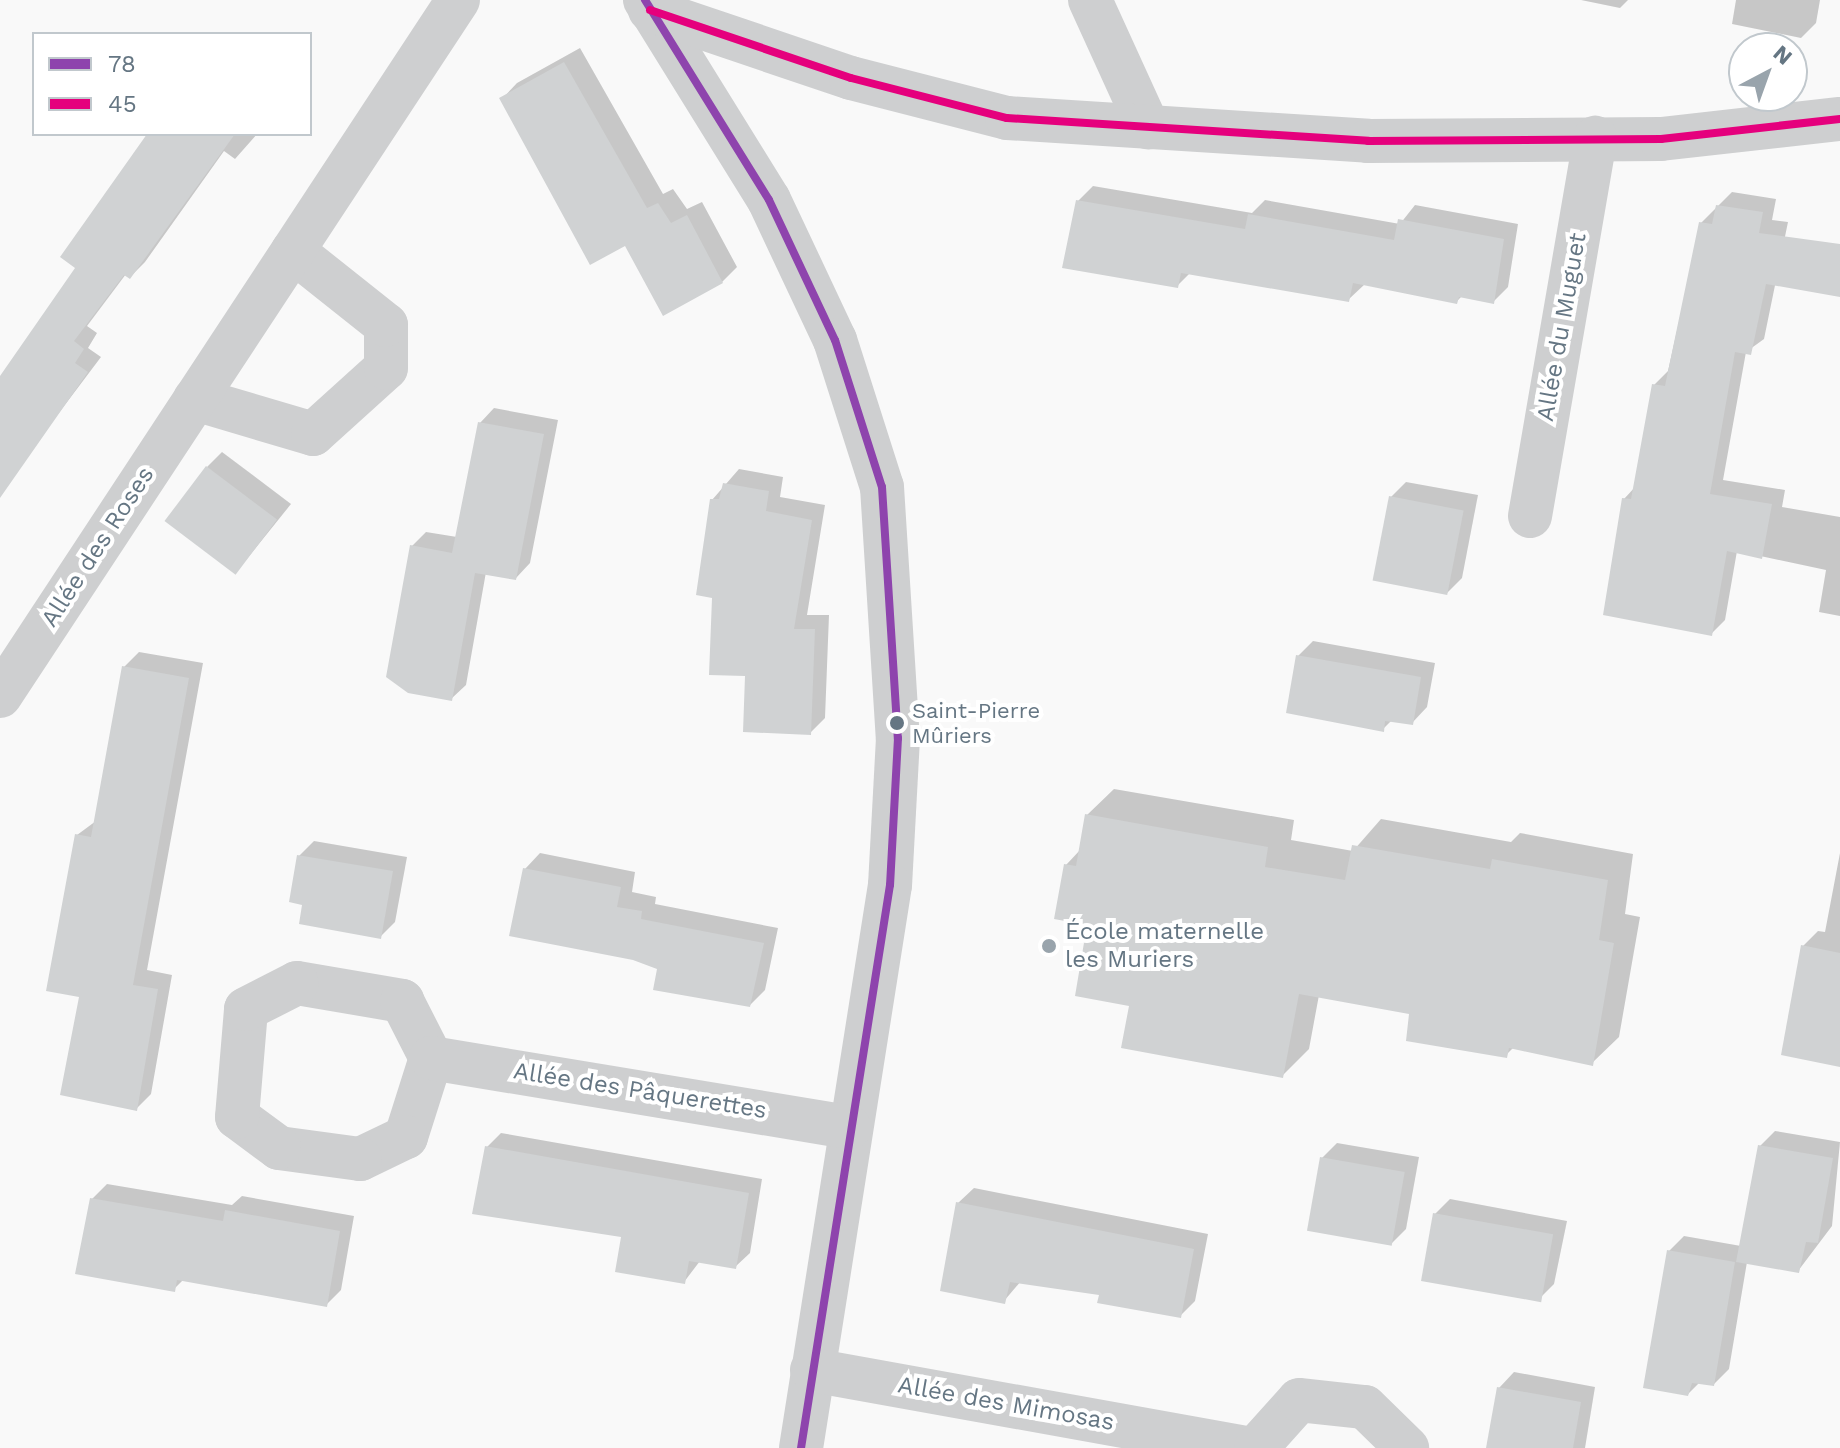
<!DOCTYPE html>
<html>
<head>
<meta charset="utf-8">
<style>
  body { margin:0 }
  #map { position:relative; width:1840px; height:1448px; overflow:hidden; background:#f9f9f9; font-family:"Work Sans",sans-serif }
  div>[style] { position:absolute }
  .shadow>* { inset:0; background:#0003 }
  .building>* { inset:0; background:#d0d2d3; transform-origin:0 0 }
  .minor>* { height:44px; margin:-22px; padding:0 22px; transform-origin:22px; border-radius:22px; background:#cecfd0 }
  .bus-1>* { height:8px; margin:-4px; padding:0 4px; transform-origin:4px; border-radius:4px; background:#8e44ad }
  .bus-2>* { height:8px; margin:-4px; padding:0 4px; transform-origin:4px; border-radius:4px; background:#e5007d }
  .dots>* { width:22px; height:22px; translate:-50% -50%; box-sizing:border-box; border:4px solid #fff; border-radius:50% }
  span { translate:-50% -50%; white-space:nowrap; text-align:center; line-height:1.15; -webkit-text-stroke:8px #fff; paint-order:stroke }
  .bus-label { font-size:22px; color:#657683 }
  .left { translate:0 -50%; text-align:left }
  .street-label { font-size:24px; color:#657683 }
  .poi-label { font-size:24px; color:#657683 }
  .legend { position:absolute; left:32px; top:32px; width:280px; height:104px; box-sizing:border-box; background:#fff; border:2px solid #c1c8cd; margin:0; padding:10px 14px; list-style:none; font-size:24px; color:#657683 }
  .legend li { display:flex; align-items:center; gap:16px; height:40px }
  .legend b { width:40px; border:2px solid #c1c8cd }
  .north { position:absolute; left:1728px; top:32px; width:80px; height:80px; box-sizing:border-box; background:#fff; border:2px solid #c1c8cd; border-radius:50%; rotate:41deg; font-size:22px; font-weight:700; line-height:32px; text-align:center; color:#657683 }
  .north::after { content:''; display:block; margin:auto; width:28px; height:36px; background:#99a4ac; clip-path:polygon(50% 0,100% 100%,50% 72%,0 100%) }
</style>
</head>
<body>
<div id="map">
  <div class="shadow">
    <i style="clip-path:polygon(1581px 0,1628px 0,1620px 8px)"></i>
    <i style="clip-path:polygon(1736px 0,1820px 0,1816px 23px,1801px 38px,1732px 24px)"></i>
    <i style="clip-path:polygon(580px 48px,663px 194px,673px 189px,687px 209px,702px 202px,737px 267px,722px 282px,502px 99px,517px 83px)"></i>
    <i style="clip-path:polygon(149px 134px,257px 134px,235px 159px,224px 151px,145px 262px,130px 277px,126px 274px,87px 326px,97px 333px,88px 348px,101px 357px,0 491px,0 379px,78px 268px)"></i>
    <i style="clip-path:polygon(1093px 186px,1252px 213px,1265px 200px,1400px 224px,1415px 205px,1518px 224px,1508px 287px,1493px 302px,1462px 296px,1457px 301px,1365px 284px,1348px 300px,1190px 273px,1177px 286px,1078px 201px)"></i>
    <i style="clip-path:polygon(1732px 192px,1776px 199px,1772px 220px,1788px 222px,1764px 339px,1746px 352px,1723px 480px,1785px 490px,1782px 507px,1840px 517px,1840px 616px,1819px 612px,1826px 570px,1737px 551px,1725px 620px,1711px 634px,1624px 499px,1636px 486px,1654px 385px,1668px 371px,1701px 223px)"></i>
    <i style="clip-path:polygon(494px 408px,558px 420px,530px 563px,516px 578px,486px 572px,466px 685px,451px 699px,412px 546px,426px 532px,457px 537px,480px 423px)"></i>
    <i style="clip-path:polygon(222px 452px,291px 504px,238px 570px,207px 467px)"></i>
    <i style="clip-path:polygon(739px 469px,783px 477px,780px 497px,825px 505px,807px 615px,829px 615px,825px 718px,810px 733px,747px 674px,714px 596px,712px 500px)"></i>
    <i style="clip-path:polygon(1406px 482px,1478px 495px,1462px 578px,1447px 593px,1391px 497px)"></i>
    <i style="clip-path:polygon(1313px 641px,1435px 663px,1427px 707px,1412px 723px,1392px 720px,1383px 729px,1298px 656px)"></i>
    <i style="clip-path:polygon(139px 652px,203px 663px,147px 970px,172px 975px,151px 1094px,136px 1109px,81px 995px,77px 835px,96px 821px,124px 667px)"></i>
    <i style="clip-path:polygon(1114px 789px,1294px 820px,1291px 840px,1353px 851px,1381px 819px,1511px 842px,1520px 833px,1633px 854px,1625px 914px,1640px 917px,1619px 1037px,1592px 1063px,1514px 1047px,1506px 1055px,1412px 1013px,1319px 995px,1309px 1049px,1283px 1075px,1131px 1004px,1066px 865px,1081px 849px,1087px 815px)"></i>
    <i style="clip-path:polygon(314px 841px,407px 857px,395px 922px,380px 937px,304px 903px,299px 856px)"></i>
    <i style="clip-path:polygon(540px 853px,635px 872px,632px 892px,656px 897px,655px 904px,778px 928px,765px 990px,750px 1005px,659px 968px,525px 869px)"></i>
    <i style="clip-path:polygon(1840px 853px,1840px 1065px,1803px 946px,1818px 931px,1825px 932px)"></i>
    <i style="clip-path:polygon(1775px 1131px,1840px 1142px,1832px 1226px,1798px 1271px,1747px 1262px,1729px 1369px,1714px 1384px,1700px 1382px,1688px 1394px,1669px 1251px,1684px 1236px,1741px 1246px,1760px 1146px)"></i>
    <i style="clip-path:polygon(501px 1133px,762px 1179px,750px 1253px,735px 1267px,700px 1261px,684px 1282px,623px 1235px,487px 1147px)"></i>
    <i style="clip-path:polygon(1337px 1143px,1419px 1157px,1406px 1229px,1391px 1244px,1322px 1158px)"></i>
    <i style="clip-path:polygon(107px 1184px,232px 1205px,242px 1196px,354px 1216px,341px 1290px,326px 1305px,184px 1279px,174px 1289px,92px 1199px)"></i>
    <i style="clip-path:polygon(974px 1188px,1208px 1234px,1195px 1301px,1180px 1316px,1101px 1294px,1021px 1281px,1004px 1301px,958px 1203px)"></i>
    <i style="clip-path:polygon(1450px 1199px,1567px 1221px,1554px 1284px,1539px 1299px,1435px 1214px)"></i>
    <i style="clip-path:polygon(1514px 1372px,1595px 1387px,1585px 1448px,1488px 1448px,1499px 1388px)"></i>
  </div>
  <div class="building">
    <i style="clip-path:polygon(564px 62px,647px 208px,658px 203px,671px 223px,687px 215px,723px 283px,663px 316px,625px 246px,590px 265px,499px 98px)"></i>
    <i style="clip-path:polygon(147px 134px,235px 134px,130px 279px,124px 275px,74px 341px,84px 349px,75px 363px,88px 372px,0 498px,0 376px,75px 268px,60px 257px)"></i>
    <i style="clip-path:polygon(1076px 200px,1245px 229px,1248px 214px,1394px 240px,1398px 219px,1504px 239px,1494px 304px,1459px 297px,1457px 304px,1353px 283px,1349px 302px,1181px 273px,1178px 288px,1062px 268px)"></i>
    <i style="clip-path:polygon(1716px 205px,1763px 212px,1759px 233px,1840px 244px,1840px 297px,1766px 284px,1751px 355px,1735px 352px,1710px 494px,1772px 504px,1762px 559px,1727px 551px,1712px 636px,1603px 615px,1622px 498px,1631px 499px,1652px 384px,1665px 386px,1699px 222px,1712px 224px)"></i>
    <i style="clip-path:polygon(478px 422px,544px 434px,516px 580px,475px 573px,452px 701px,408px 693px,386px 677px,410px 545px,452px 553px)"></i>
    <i style="left:206px;top:466px;width:89px;height:69px;rotate:37deg"></i>
    <i style="clip-path:polygon(723px 483px,769px 491px,766px 511px,812px 520px,794px 629px,815px 629px,811px 735px,743px 732px,745px 676px,709px 675px,712px 598px,696px 595px,710px 499px,719px 499px)"></i>
    <i style="left:1389px;top:496px;width:76px;height:86px;rotate:11deg"></i>
    <i style="clip-path:polygon(1296px 655px,1421px 677px,1413px 725px,1385px 721px,1384px 732px,1286px 713px)"></i>
    <i style="clip-path:polygon(122px 666px,189px 678px,133px 985px,158px 989px,137px 1111px,60px 1095px,79px 997px,46px 991px,75px 834px,91px 837px)"></i>
    <i style="clip-path:polygon(1085px 814px,1268px 847px,1265px 867px,1345px 880px,1352px 845px,1490px 869px,1492px 859px,1608px 880px,1599px 940px,1614px 943px,1593px 1066px,1509px 1048px,1507px 1058px,1406px 1041px,1409px 1014px,1299px 994px,1283px 1078px,1121px 1048px,1129px 1006px,1075px 996px,1087px 925px,1054px 919px,1064px 864px,1076px 866px)"></i>
    <i style="clip-path:polygon(297px 855px,393px 871px,381px 939px,299px 924px,302px 905px,289px 902px)"></i>
    <i style="clip-path:polygon(523px 868px,621px 887px,617px 907px,642px 911px,641px 919px,764px 943px,750px 1007px,653px 990px,657px 969px,633px 960px,509px 936px)"></i>
    <i style="clip-path:polygon(1801px 945px,1840px 953px,1840px 1067px,1781px 1055px)"></i>
    <i style="clip-path:polygon(1758px 1145px,1833px 1158px,1818px 1243px,1806px 1242px,1799px 1273px,1736px 1262px)"></i>
    <i style="clip-path:polygon(485px 1146px,749px 1193px,736px 1269px,689px 1261px,685px 1284px,615px 1272px,621px 1237px,472px 1214px)"></i>
    <i style="left:1320px;top:1157px;width:86px;height:75px;rotate:10deg"></i>
    <i style="clip-path:polygon(90px 1198px,223px 1221px,225px 1210px,340px 1231px,327px 1307px,177px 1280px,175px 1292px,75px 1274px)"></i>
    <i style="clip-path:polygon(956px 1202px,1194px 1249px,1181px 1318px,1097px 1303px,1099px 1295px,1010px 1282px,1005px 1304px,940px 1291px)"></i>
    <i style="left:1433px;top:1213px;width:122px;height:69px;rotate:10deg"></i>
    <i style="clip-path:polygon(1667px 1250px,1735px 1262px,1714px 1386px,1692px 1383px,1688px 1396px,1643px 1388px)"></i>
    <i style="clip-path:polygon(1497px 1387px,1581px 1402px,1573px 1448px,1486px 1448px)"></i>
  </div>
  <div class="minor">
    <i style="left:645px;top:0;width:235px;rotate:58.2deg"></i>
    <i style="left:769px;top:200px;width:155px;rotate:64.8deg"></i>
    <i style="left:835px;top:340px;width:154px;rotate:72.3deg"></i>
    <i style="left:882px;top:487px;width:252px;rotate:86.4deg"></i>
    <i style="left:898px;top:738px;width:147px;rotate:93.1deg"></i>
    <i style="left:890px;top:885px;width:570px;rotate:98.98deg"></i>
    <i style="left:1090px;top:0;width:140px;rotate:65.5deg"></i>
    <i style="left:650px;top:10px;width:212px;rotate:18.7deg"></i>
    <i style="left:851px;top:78px;width:161px;rotate:14.4deg"></i>
    <i style="left:1007px;top:118px;width:362px;rotate:3.6deg"></i>
    <i style="left:1368px;top:141px;width:293px;rotate:-0.4deg"></i>
    <i style="left:1661px;top:139px;width:180px;rotate:-6.4deg"></i>
    <i style="left:195px;top:399px;width:123px;rotate:16.5deg"></i>
    <i style="left:313px;top:434px;width:98px;rotate:-42.1deg"></i>
    <i style="left:386px;top:368px;width:43px;rotate:-90deg"></i>
    <i style="left:386px;top:325px;width:119px;rotate:-141.5deg"></i>
    <i style="left:1530px;top:516px;width:384px;rotate:-80.2deg"></i>
    <i style="left:0;top:696px;width:833px;rotate:-56.65deg"></i>
    <i style="left:297px;top:983px;width:107px;rotate:9.7deg"></i>
    <i style="left:402px;top:1001px;width:64px;rotate:63deg"></i>
    <i style="left:431px;top:1058px;width:83px;rotate:107.6deg"></i>
    <i style="left:406px;top:1137px;width:51px;rotate:154.4deg"></i>
    <i style="left:360px;top:1159px;width:82px;rotate:-172.3deg"></i>
    <i style="left:279px;top:1148px;width:52px;rotate:-143.6deg"></i>
    <i style="left:237px;top:1117px;width:108px;rotate:-85.2deg"></i>
    <i style="left:246px;top:1009px;width:57px;rotate:-27deg"></i>
    <i style="left:431px;top:1058px;width:424px;rotate:9.4deg"></i>
    <i style="left:812px;top:1370px;width:442px;rotate:10.2deg"></i>
    <i style="left:1256px;top:1448px;width:64px;rotate:-48.1deg"></i>
    <i style="left:1299px;top:1400px;width:66px;rotate:6.1deg"></i>
    <i style="left:1365px;top:1407px;width:59px;rotate:44.3deg"></i>
  </div>
  <div class="bus-1">
    <i style="left:645px;top:0;width:235px;rotate:58.2deg"></i>
    <i style="left:769px;top:200px;width:155px;rotate:64.8deg"></i>
    <i style="left:835px;top:340px;width:154px;rotate:72.3deg"></i>
    <i style="left:882px;top:487px;width:252px;rotate:86.4deg"></i>
    <i style="left:898px;top:738px;width:147px;rotate:93.1deg"></i>
    <i style="left:890px;top:885px;width:570px;rotate:98.98deg"></i>
  </div>
  <div class="bus-2">
    <i style="left:650px;top:10px;width:212px;rotate:18.7deg"></i>
    <i style="left:851px;top:78px;width:161px;rotate:14.4deg"></i>
    <i style="left:1007px;top:118px;width:362px;rotate:3.6deg"></i>
    <i style="left:1368px;top:141px;width:293px;rotate:-0.4deg"></i>
    <i style="left:1661px;top:139px;width:180px;rotate:-6.4deg"></i>
  </div>
  <div class="dots">
    <i style="left:897px;top:723px;background:#657683"></i>
    <i style="left:1049px;top:946px;background:#99a4ac"></i>
  </div>
  <div class="bus-label">
    <span class="left" style="left:912px;top:723px">Saint-Pierre<br>Mûriers</span>
  </div>
  <div class="street-label">
    <span style="left:1562px;top:327px;rotate:-80deg">Allée du Muguet</span>
    <span style="left:98px;top:547px;rotate:-57deg">Allée des Roses</span>
    <span style="left:640px;top:1091px;rotate:9deg">Allée des Pâquerettes</span>
    <span style="left:1006px;top:1404px;rotate:10deg">Allée des Mimosas</span>
  </div>
  <div class="poi-label">
    <span class="left" style="left:1065px;top:946px">École maternelle<br>les Muriers</span>
  </div>
  <ul class="legend">
  <li><b style="height:10px;background:#8e44ad"></b>78</li>
  <li><b style="height:10px;background:#e5007d"></b>45</li>
  </ul>
  <div class="north">N</div>
</div>
</body>
</html>
